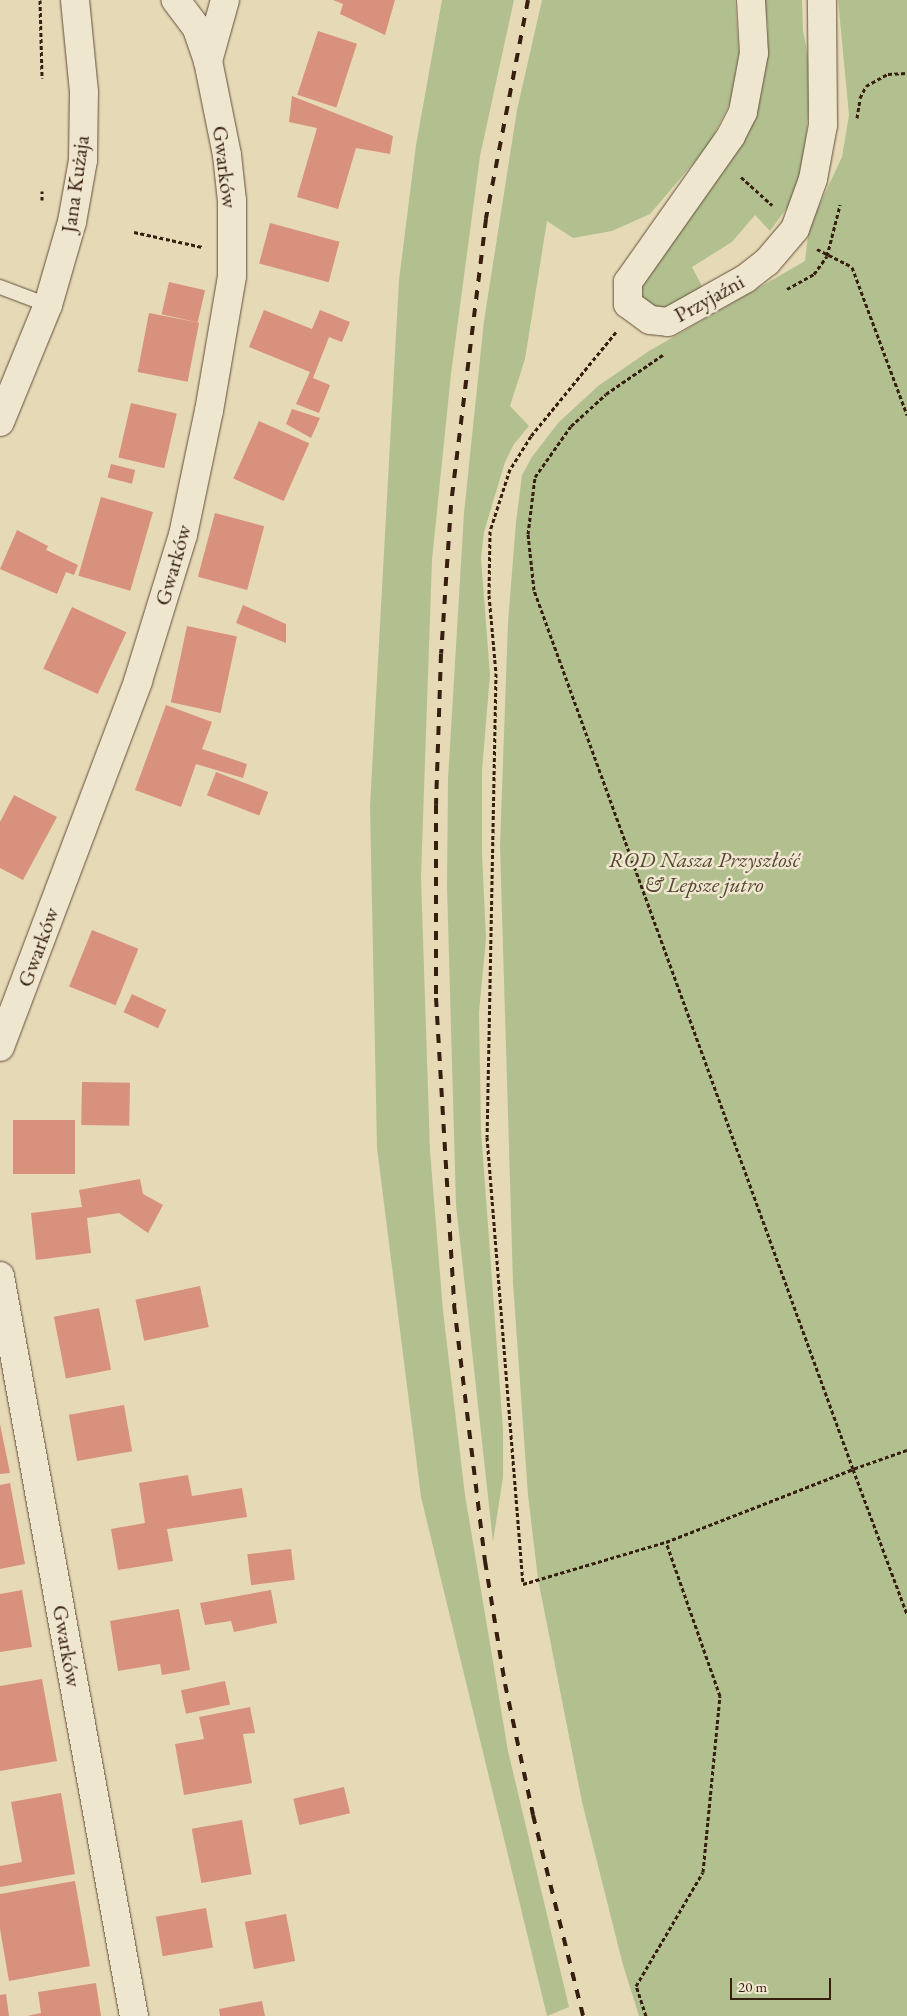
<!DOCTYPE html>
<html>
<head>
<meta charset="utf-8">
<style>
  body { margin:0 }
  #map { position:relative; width:907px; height:2016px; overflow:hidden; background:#e6d9b6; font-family:"EB Garamond",serif }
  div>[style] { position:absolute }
  .green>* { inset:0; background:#b2c090 }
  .building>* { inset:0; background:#d8917d; transform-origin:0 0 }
  .path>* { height:3px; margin-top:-1.5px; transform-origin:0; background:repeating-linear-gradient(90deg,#371f10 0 4px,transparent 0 6.5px) }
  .roads { filter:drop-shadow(0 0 1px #634e3a) drop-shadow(0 0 1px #634e3a) }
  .lane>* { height:14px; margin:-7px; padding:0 7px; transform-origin:7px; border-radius:7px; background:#efe6d0 }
  .street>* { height:28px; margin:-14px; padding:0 14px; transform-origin:14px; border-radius:14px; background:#efe6d0 }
  .secondary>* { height:28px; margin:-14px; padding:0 14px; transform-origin:14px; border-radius:14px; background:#efe6d0 }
  .rail>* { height:4px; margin-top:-2px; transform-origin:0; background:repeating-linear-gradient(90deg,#371f10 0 9px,transparent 0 18px) }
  span { translate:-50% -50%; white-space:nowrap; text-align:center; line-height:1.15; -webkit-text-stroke:5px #efe6d0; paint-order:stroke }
  .street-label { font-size:22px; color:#371f10 }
  .park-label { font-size:22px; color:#564730; font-style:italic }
  .scale { position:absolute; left:730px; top:1978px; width:101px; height:22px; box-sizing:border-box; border:2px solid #371f10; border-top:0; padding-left:6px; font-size:15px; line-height:18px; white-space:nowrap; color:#371f10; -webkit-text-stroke:4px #efe6d0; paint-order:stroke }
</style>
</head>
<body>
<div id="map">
  <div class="green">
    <i style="clip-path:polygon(442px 0,514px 0,480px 156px,451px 374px,432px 560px,421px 877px,430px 1151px,443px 1311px,465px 1495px,508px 1751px,569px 2007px,547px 2016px,421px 1497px,377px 1148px,370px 806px,399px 280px,416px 145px)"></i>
    <i style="clip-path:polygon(542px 0,735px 0,739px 53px,730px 103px,708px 146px,650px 214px,612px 231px,573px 238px,547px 221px,525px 359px,510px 406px,529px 426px,514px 444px,505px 462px,484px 532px,481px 558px,490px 675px,482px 770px,482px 853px,486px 939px,479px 1012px,481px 1130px,503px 1430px,503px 1477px,493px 1542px,456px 1205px,447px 886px,448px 779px,464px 513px,484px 321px,517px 110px)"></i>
    <i style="clip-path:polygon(764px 0,802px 0,803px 30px,812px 79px,803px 167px,792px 201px,770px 231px,755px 215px,732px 242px,692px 267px,702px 286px,678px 304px,659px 309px,643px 300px,642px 288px,652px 269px,743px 142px,766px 68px,768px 27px)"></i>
    <i style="clip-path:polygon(838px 0,907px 0,907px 2016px,639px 2016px,623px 1965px,582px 1802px,538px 1579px,528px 1495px,513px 1283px,500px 846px,508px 622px,516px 522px,522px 475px,532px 457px,558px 423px,598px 386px,649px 351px,805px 261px,809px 227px,842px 157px,849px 115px)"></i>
  </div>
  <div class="building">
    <i style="clip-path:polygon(333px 0,395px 0,385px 35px,340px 14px,343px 4px)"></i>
    <i style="left:318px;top:31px;width:41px;height:67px;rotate:18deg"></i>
    <i style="clip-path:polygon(292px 96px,393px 136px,390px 154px,356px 148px,338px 209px,297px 197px,317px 128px,289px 122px)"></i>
    <i style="left:270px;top:223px;width:72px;height:42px;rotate:15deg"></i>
    <i style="left:169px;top:282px;width:37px;height:33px;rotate:13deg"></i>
    <i style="clip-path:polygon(264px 310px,312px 329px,320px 310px,350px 322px,342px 342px,329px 337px,313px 378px,330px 385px,319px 413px,296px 404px,310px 372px,249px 347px)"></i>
    <i style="left:149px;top:313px;width:51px;height:60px;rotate:11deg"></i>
    <i style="left:131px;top:403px;width:47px;height:56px;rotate:13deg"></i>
    <i style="clip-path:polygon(292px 409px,320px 418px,311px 438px,286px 424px)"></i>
    <i style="left:259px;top:421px;width:55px;height:63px;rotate:24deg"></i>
    <i style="left:111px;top:464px;width:25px;height:14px;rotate:14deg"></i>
    <i style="left:101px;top:497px;width:54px;height:82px;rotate:16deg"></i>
    <i style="left:215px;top:513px;width:51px;height:66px;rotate:15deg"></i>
    <i style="clip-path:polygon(17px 530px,48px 546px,46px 550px,78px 565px,74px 575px,66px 572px,57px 594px,0 569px)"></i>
    <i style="clip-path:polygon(243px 605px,286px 624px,286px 643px,236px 623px)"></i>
    <i style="left:72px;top:607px;width:60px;height:68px;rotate:25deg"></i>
    <i style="left:187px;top:626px;width:51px;height:78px;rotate:12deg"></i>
    <i style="clip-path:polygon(166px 705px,212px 722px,202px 749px,247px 764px,243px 778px,196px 764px,181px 807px,135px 790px)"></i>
    <i style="left:216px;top:772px;width:56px;height:25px;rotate:21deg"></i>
    <i style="clip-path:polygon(14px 795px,57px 817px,23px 880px,0 868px,0 822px)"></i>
    <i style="left:92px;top:930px;width:50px;height:61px;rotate:22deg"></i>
    <i style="left:132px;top:994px;width:38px;height:20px;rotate:25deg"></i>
    <i style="left:82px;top:1082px;width:48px;height:43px;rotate:1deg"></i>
    <i style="left:13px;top:1120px;width:62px;height:54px"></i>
    <i style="clip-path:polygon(140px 1179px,143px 1194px,163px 1205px,148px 1233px,119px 1213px,87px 1218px,91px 1253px,36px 1260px,31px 1213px,82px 1207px,79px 1190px)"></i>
    <i style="left:200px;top:1286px;width:42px;height:66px;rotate:78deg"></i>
    <i style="left:99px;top:1308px;width:63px;height:46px;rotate:79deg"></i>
    <i style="left:124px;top:1405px;width:47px;height:56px;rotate:80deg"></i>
    <i style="clip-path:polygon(0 1424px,10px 1473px,0 1474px)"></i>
    <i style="clip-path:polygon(188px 1475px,192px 1496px,242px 1488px,247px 1517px,167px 1529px,173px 1561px,118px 1570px,111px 1529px,145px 1523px,139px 1483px)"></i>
    <i style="clip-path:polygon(10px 1483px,25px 1564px,0 1569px,0 1485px)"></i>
    <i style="left:291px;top:1549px;width:31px;height:44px;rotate:83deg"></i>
    <i style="clip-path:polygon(22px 1590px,32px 1647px,0 1652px,0 1594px)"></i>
    <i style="clip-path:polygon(271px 1590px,277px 1623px,234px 1632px,231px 1621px,205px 1625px,200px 1603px)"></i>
    <i style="clip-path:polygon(179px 1609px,190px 1670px,162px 1675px,160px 1664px,118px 1671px,110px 1621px)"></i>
    <i style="clip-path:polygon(42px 1679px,57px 1761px,0 1771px,0 1686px)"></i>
    <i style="left:225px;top:1681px;width:24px;height:45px;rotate:78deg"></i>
    <i style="clip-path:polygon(250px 1707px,255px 1733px,243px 1734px,252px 1783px,184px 1795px,175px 1744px,204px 1739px,199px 1717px)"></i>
    <i style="left:344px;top:1787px;width:27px;height:52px;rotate:77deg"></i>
    <i style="clip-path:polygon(61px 1793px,75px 1874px,0 1887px,0 1866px,22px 1862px,11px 1802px)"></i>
    <i style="left:242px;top:1820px;width:55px;height:51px;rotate:80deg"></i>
    <i style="clip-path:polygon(75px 1881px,90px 1966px,9px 1981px,0 1929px,0 1894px)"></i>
    <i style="left:206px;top:1908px;width:40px;height:51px;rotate:80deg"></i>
    <i style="left:286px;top:1914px;width:48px;height:42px;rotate:79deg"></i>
    <i style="clip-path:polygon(96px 1983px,101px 2016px,27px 2016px,41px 2013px,38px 1992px)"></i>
    <i style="clip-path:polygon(6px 1994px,9px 2016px,0 2016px,0 1995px)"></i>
    <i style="clip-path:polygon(262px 2001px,265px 2016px,220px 2016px,219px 2009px)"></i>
  </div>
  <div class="path">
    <i style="left:40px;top:0;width:78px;rotate:88.5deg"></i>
    <i style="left:857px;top:118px;width:20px;rotate:-81deg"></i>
    <i style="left:860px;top:98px;width:13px;rotate:-63deg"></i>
    <i style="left:866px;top:86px;width:25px;rotate:-29deg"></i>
    <i style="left:888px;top:74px;width:19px;rotate:-3deg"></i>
    <i style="left:741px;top:177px;width:42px;rotate:42.1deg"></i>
    <i style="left:42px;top:200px;width:9px;rotate:-90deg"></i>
    <i style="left:134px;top:232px;width:70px;rotate:12.4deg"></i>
    <i style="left:817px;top:249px;width:39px;rotate:27deg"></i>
    <i style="left:852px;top:267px;width:158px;rotate:69.6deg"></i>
    <i style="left:787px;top:289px;width:31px;rotate:-29deg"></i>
    <i style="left:814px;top:274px;width:22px;rotate:-54deg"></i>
    <i style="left:827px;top:256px;width:53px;rotate:-75.7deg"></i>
    <i style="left:616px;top:332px;width:134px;rotate:129.3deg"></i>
    <i style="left:531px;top:436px;width:39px;rotate:122deg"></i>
    <i style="left:510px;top:469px;width:65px;rotate:107.9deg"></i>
    <i style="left:490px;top:531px;width:64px;rotate:90.9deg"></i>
    <i style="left:489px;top:595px;width:78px;rotate:84.9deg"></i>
    <i style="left:496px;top:673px;width:464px;rotate:91.1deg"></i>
    <i style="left:487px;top:1137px;width:448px;rotate:85.4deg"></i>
    <i style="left:523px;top:1584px;width:149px;rotate:-16.4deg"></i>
    <i style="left:666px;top:1542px;width:201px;rotate:-21.3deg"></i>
    <i style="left:853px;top:1469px;width:935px;rotate:-109.95deg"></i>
    <i style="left:534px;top:590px;width:56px;rotate:-96.1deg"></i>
    <i style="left:528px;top:534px;width:57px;rotate:-83deg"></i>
    <i style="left:535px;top:477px;width:62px;rotate:-54.8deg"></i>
    <i style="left:571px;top:426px;width:47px;rotate:-42.4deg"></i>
    <i style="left:606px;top:394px;width:70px;rotate:-34.6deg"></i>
    <i style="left:907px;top:1450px;width:57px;rotate:160.6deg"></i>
    <i style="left:853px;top:1469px;width:155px;rotate:69.6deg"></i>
    <i style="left:646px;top:2016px;width:32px;rotate:-108deg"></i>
    <i style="left:636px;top:1986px;width:132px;rotate:-59.6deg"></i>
    <i style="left:703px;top:1872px;width:177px;rotate:-84.5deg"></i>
    <i style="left:720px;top:1696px;width:163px;rotate:-109.3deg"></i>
  </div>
  <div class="roads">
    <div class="lane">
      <i style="left:0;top:287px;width:51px;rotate:20.6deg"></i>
    </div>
    <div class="street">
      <i style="left:751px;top:0;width:53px;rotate:86.8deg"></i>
      <i style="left:754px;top:53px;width:60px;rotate:100.6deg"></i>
      <i style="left:743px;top:112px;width:27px;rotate:117deg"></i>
      <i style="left:731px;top:136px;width:179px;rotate:125.2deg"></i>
      <i style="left:628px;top:282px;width:22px;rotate:90deg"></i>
      <i style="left:628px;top:304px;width:27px;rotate:36deg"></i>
      <i style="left:650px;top:320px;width:18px;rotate:6deg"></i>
      <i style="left:668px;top:322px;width:88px;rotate:-29.2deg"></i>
      <i style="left:745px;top:279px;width:28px;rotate:-38deg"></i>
      <i style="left:767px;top:262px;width:43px;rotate:-49.7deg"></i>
      <i style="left:795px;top:229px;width:53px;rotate:-70.2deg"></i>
      <i style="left:813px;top:179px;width:55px;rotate:-79.5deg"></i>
      <i style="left:823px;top:125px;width:125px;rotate:-90.5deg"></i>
      <i style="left:208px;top:61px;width:63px;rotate:-74.4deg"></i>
      <i style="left:0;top:1047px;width:391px;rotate:-69.3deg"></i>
      <i style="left:138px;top:681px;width:153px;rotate:-72.9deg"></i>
      <i style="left:183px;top:535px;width:127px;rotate:-78.2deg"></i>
      <i style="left:209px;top:411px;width:137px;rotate:-80.3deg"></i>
      <i style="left:232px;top:276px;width:75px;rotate:-90deg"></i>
      <i style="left:232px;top:201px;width:46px;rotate:-96.2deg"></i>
      <i style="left:227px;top:155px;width:96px;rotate:-101.4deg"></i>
      <i style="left:208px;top:61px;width:36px;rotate:-109deg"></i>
      <i style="left:196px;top:27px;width:34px;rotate:-127deg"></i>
      <i style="left:0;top:1276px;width:752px;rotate:79.74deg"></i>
    </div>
    <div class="secondary">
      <i style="left:0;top:422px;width:126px;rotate:-67.7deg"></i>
      <i style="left:48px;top:305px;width:86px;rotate:-73.9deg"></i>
      <i style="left:72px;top:222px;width:63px;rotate:-79.9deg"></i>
      <i style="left:83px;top:160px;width:68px;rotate:-89.2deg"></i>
      <i style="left:84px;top:92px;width:92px;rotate:-95.6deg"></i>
    </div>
  </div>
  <div class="rail">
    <i style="left:528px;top:0;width:223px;rotate:100.9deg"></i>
    <i style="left:486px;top:219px;width:288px;rotate:97deg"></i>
    <i style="left:451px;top:505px;width:149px;rotate:93.8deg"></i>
    <i style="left:441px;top:654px;width:151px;rotate:91.9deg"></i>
    <i style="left:436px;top:805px;width:193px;rotate:90deg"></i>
    <i style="left:436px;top:998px;width:308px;rotate:86.6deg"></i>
    <i style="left:454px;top:1305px;width:258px;rotate:83.1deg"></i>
    <i style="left:485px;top:1561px;width:125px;rotate:80.8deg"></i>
    <i style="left:505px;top:1684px;width:134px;rotate:77.9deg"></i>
    <i style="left:533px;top:1815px;width:207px;rotate:76deg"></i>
  </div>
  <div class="street-label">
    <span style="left:225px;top:167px;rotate:83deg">Gwarków</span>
    <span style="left:75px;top:184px;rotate:-82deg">Jana Kużaja</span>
    <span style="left:709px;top:298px;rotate:-29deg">Przyjaźni</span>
    <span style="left:173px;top:565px;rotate:-74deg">Gwarków</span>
    <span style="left:38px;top:947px;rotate:-70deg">Gwarków</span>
    <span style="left:67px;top:1646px;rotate:80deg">Gwarków</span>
  </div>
  <div class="park-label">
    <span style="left:704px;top:872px">ROD Nasza Przyszłość<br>&amp; Lepsze jutro</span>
  </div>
  <div class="scale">20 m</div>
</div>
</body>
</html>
